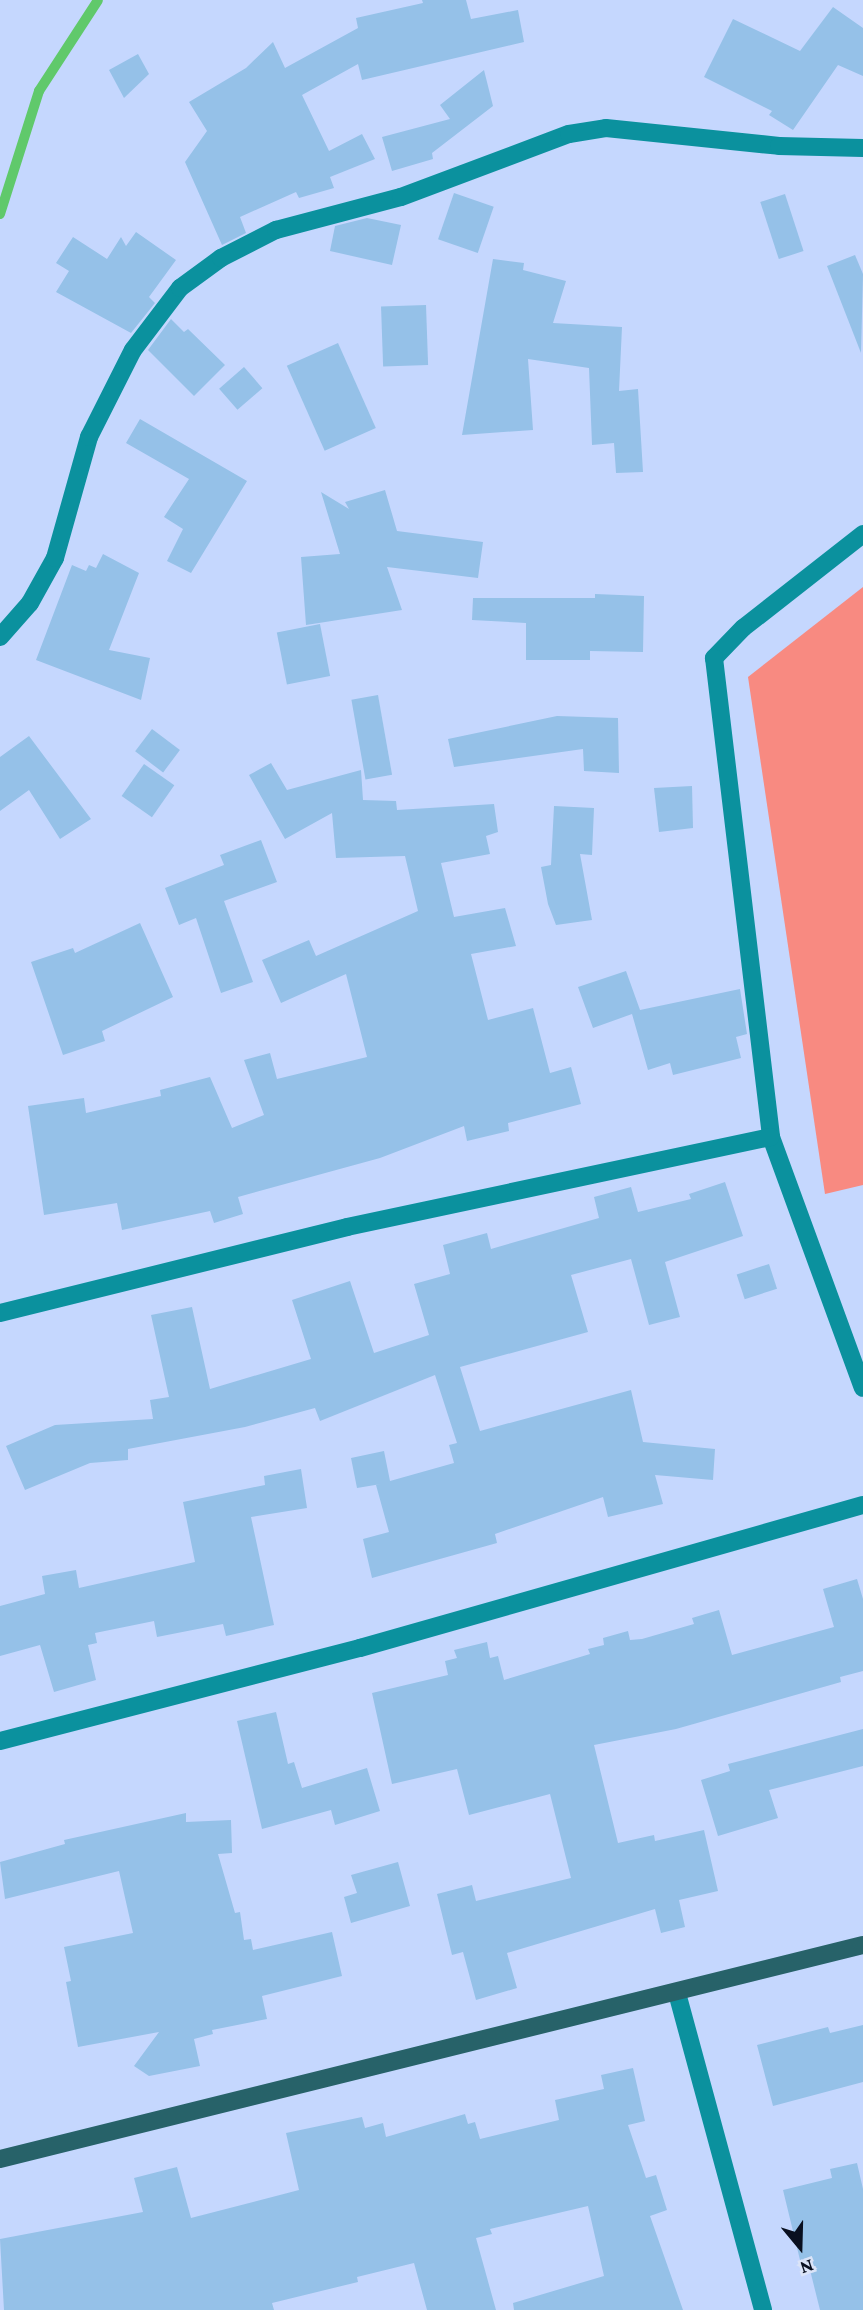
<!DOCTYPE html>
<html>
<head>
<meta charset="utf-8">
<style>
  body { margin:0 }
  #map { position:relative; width:863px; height:2310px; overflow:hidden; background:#c5d7fe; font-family:"Crimson Pro",serif }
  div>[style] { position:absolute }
  .green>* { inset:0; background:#f88a81 }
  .stream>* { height:10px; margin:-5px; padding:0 5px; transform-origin:5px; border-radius:5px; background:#60c96b }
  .building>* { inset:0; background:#95c1e8; transform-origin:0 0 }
  .street>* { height:18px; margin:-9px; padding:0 9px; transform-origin:9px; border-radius:9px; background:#0b919e }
  .secondary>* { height:18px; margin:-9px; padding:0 9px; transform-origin:9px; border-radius:9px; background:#276269 }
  span { translate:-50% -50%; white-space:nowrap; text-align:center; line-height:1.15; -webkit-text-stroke:7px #dbe4f8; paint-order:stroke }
  .north { position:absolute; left:765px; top:2212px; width:70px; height:70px; -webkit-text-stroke:5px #dbe4f8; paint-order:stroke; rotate:161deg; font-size:19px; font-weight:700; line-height:28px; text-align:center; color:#091020 }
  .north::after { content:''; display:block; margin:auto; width:24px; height:32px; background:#091020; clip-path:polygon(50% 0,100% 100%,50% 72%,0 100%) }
</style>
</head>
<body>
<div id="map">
  <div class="green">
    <i style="clip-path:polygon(863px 587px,863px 1185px,825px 1194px,748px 677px)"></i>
  </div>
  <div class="stream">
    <i style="left:0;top:214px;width:129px;rotate:-72.4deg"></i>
    <i style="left:39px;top:91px;width:108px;rotate:-57deg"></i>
  </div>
  <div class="building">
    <i style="clip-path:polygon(422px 0,466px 0,471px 19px,518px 10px,524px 42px,362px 80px,358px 64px,302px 95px,329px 151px,362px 134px,375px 159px,330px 177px,334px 188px,299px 198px,296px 192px,240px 217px,246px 233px,222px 245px,185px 162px,207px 131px,189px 102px,246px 68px,273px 42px,285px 68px,358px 28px,356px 18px,423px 3px)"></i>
    <i style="clip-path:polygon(833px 7px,863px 28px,863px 76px,838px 65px,793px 130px,769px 115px,772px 111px,704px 77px,733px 19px,800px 51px)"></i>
    <i style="clip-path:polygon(138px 54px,149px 74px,124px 98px,109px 70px)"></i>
    <i style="clip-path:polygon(484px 70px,493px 106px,432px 153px,433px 159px,392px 171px,382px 137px,450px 119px,440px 105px)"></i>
    <i style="left:454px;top:193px;width:42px;height:49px;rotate:19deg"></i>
    <i style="left:785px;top:194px;width:60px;height:26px;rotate:72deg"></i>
    <i style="clip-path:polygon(367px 218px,401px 225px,392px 265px,330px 251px,335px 226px)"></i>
    <i style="clip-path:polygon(136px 232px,176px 260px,149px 297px,155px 303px,131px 333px,56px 292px,69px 271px,56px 263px,73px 237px,107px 259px,121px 237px,126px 246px)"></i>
    <i style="clip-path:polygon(855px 255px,863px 274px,861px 353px,827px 266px)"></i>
    <i style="clip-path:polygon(493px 259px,524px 263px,523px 270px,566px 281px,553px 323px,622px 327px,619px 391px,638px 389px,643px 472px,616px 473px,614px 443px,592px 445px,589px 368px,528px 359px,533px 430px,462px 435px)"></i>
    <i style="left:426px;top:305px;width:60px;height:45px;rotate:88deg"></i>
    <i style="clip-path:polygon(171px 319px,184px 332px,188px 329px,225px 365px,194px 396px,148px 350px)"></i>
    <i style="left:338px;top:343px;width:93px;height:56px;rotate:66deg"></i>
    <i style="left:244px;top:367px;width:28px;height:33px;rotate:49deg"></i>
    <i style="clip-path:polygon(140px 419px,247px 481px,191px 573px,167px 561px,183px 529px,164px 517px,189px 479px,126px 443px)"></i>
    <i style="clip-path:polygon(385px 490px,397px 531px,483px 542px,478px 578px,387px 567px,402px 610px,306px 625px,301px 557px,340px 554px,321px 492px,349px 509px,345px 502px)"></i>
    <i style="clip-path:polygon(103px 554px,139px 573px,109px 650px,150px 658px,141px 700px,36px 660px,72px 565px,86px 571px,89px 565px,96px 568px)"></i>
    <i style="clip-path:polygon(595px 594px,644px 596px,643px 652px,590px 651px,590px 660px,526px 660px,526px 623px,472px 620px,473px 598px,595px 598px)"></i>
    <i style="left:320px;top:624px;width:53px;height:44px;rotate:79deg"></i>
    <i style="left:378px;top:695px;width:81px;height:27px;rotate:80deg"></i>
    <i style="clip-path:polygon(557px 716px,618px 718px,619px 773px,584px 771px,583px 749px,454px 767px,448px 739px)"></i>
    <i style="left:152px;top:729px;width:35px;height:28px;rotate:37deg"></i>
    <i style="clip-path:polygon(29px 736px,91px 819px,60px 839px,29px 790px,0 811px,0 757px)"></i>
    <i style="clip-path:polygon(271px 763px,287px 790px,361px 770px,363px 800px,396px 801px,397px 810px,494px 804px,498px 832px,486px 836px,490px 854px,441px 863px,454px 917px,505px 908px,516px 946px,471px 954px,488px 1020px,533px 1008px,550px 1073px,571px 1067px,581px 1104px,508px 1123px,509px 1131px,467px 1141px,464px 1126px,380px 1158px,238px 1197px,243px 1214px,214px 1223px,210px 1211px,122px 1230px,117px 1203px,44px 1215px,28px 1106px,84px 1098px,86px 1113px,161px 1096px,160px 1090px,210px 1077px,232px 1128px,264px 1115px,244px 1060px,270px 1053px,277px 1079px,367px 1057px,346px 974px,281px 1003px,262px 960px,309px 940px,316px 956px,418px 911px,405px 856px,336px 858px,332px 813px,285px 839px,249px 775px)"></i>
    <i style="left:144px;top:764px;width:37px;height:39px;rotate:35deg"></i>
    <i style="clip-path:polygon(692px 786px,693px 828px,659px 832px,654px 788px)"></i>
    <i style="clip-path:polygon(554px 806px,594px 808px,592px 855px,580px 854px,592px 920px,556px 925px,548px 904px,541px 867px,551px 865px)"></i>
    <i style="clip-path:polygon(261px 840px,277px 882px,224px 901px,253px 982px,221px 993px,196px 918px,179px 925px,165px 888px,224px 865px,220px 855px)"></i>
    <i style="clip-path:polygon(140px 923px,173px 997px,102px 1031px,105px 1041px,63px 1055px,31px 962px,73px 948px,75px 953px)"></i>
    <i style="clip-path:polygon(626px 971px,640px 1010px,740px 989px,747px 1034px,736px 1037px,741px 1058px,673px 1075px,670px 1063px,648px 1070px,632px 1014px,593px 1028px,578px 987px)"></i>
    <i style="clip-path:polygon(725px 1182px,743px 1236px,665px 1262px,680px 1317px,649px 1325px,631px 1259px,571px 1275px,588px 1332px,460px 1367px,480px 1431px,631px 1390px,643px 1442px,715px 1449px,713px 1480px,655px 1475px,663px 1504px,608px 1517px,603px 1497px,495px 1534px,497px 1543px,372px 1578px,363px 1539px,389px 1532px,376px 1485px,381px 1484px,357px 1488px,351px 1458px,384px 1451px,390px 1481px,454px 1463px,449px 1445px,457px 1443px,435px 1375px,320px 1421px,315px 1408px,245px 1427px,128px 1449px,128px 1460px,90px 1463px,25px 1490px,6px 1446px,55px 1425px,153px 1419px,150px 1400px,169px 1397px,151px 1315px,192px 1307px,210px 1389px,311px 1359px,292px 1300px,350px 1281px,374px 1353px,429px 1335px,414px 1284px,450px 1274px,443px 1245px,487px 1233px,491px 1249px,599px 1218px,594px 1197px,631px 1187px,638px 1212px,691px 1199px,689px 1194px)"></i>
    <i style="left:769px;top:1264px;width:26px;height:34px;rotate:72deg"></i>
    <i style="clip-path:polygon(301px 1469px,307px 1508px,251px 1517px,274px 1625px,226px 1636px,223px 1624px,157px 1637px,154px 1621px,95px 1633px,97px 1643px,88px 1645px,96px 1680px,54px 1692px,40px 1645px,0 1656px,0 1606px,45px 1594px,42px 1576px,76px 1570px,79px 1588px,195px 1562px,183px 1502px,265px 1485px,264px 1476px)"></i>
    <i style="clip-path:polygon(857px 1579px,863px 1599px,863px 1671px,840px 1677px,841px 1682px,676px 1729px,594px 1745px,618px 1843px,654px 1835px,655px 1841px,704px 1830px,718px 1891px,679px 1900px,685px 1927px,661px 1933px,655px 1909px,507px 1953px,517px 1988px,476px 2000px,463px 1952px,452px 1955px,437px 1894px,472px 1885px,476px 1901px,571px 1878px,550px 1794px,469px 1815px,457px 1769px,392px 1784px,372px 1693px,448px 1675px,445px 1661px,457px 1658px,454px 1650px,487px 1642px,490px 1658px,498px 1656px,504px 1680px,590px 1654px,588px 1649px,604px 1645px,603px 1638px,628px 1631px,630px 1640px,642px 1639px,694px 1624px,692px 1618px,719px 1610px,732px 1655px,834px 1627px,823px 1589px)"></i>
    <i style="clip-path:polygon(276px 1712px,288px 1764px,294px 1762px,302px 1788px,367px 1768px,380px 1811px,335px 1825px,331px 1810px,262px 1829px,237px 1721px)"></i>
    <i style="clip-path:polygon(863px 1729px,863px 1766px,769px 1790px,778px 1818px,718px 1836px,701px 1780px,730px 1771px,728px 1764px)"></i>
    <i style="clip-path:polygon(186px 1813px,186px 1822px,231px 1820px,232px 1853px,218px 1854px,235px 1913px,240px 1912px,244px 1940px,251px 1939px,253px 1950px,332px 1932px,342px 1976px,262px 1996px,267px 2019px,212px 2030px,213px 2034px,194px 2039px,200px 2066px,149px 2076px,134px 2066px,159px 2032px,78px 2047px,66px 1982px,71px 1981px,64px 1947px,133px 1933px,119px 1871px,5px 1899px,0 1862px,65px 1844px,64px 1840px)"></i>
    <i style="clip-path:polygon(398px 1862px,410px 1906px,351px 1923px,344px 1897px,357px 1893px,351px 1875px)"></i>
    <i style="clip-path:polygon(863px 2025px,863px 2082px,773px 2106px,757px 2045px,828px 2027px,830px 2033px)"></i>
    <i style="clip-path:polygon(633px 2068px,645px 2121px,628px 2125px,646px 2178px,656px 2175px,667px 2210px,650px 2216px,683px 2310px,514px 2310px,513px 2303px,604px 2276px,588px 2206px,490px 2229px,492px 2234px,476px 2238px,496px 2310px,427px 2310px,414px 2263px,357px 2277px,358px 2282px,272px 2303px,274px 2310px,4px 2310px,0 2239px,143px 2212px,134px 2178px,177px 2167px,191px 2218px,299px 2190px,286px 2133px,362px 2117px,365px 2128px,383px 2123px,386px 2137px,465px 2114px,468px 2124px,475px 2122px,480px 2139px,559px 2120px,555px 2100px,604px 2089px,601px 2075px)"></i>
    <i style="clip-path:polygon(857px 2163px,863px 2189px,863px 2310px,820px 2310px,807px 2258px,800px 2260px,783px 2190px,832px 2178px,830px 2169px)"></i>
  </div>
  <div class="street">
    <i style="left:863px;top:534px;width:152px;rotate:141.9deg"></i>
    <i style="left:743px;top:628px;width:42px;rotate:134deg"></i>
    <i style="left:714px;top:658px;width:482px;rotate:83.2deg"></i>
    <i style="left:771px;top:1137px;width:267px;rotate:69.9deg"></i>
    <i style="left:0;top:637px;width:45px;rotate:-48.6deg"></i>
    <i style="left:30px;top:603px;width:51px;rotate:-60.9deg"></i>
    <i style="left:55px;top:558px;width:126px;rotate:-74.3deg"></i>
    <i style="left:89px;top:437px;width:97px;rotate:-63.2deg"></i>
    <i style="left:133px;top:350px;width:78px;rotate:-52.8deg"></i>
    <i style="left:180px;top:288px;width:51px;rotate:-36.2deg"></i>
    <i style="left:221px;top:258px;width:62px;rotate:-27deg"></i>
    <i style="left:276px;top:230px;width:129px;rotate:-14.8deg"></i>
    <i style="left:401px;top:197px;width:179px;rotate:-20.6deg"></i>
    <i style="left:569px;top:134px;width:37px;rotate:-9deg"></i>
    <i style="left:606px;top:128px;width:174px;rotate:5.9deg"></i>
    <i style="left:779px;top:146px;width:84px;rotate:1.4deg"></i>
    <i style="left:0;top:1313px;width:357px;rotate:-13.9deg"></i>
    <i style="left:347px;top:1227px;width:433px;rotate:-12deg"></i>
    <i style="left:0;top:1741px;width:372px;rotate:-14.5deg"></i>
    <i style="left:360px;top:1648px;width:523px;rotate:-15.87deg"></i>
    <i style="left:677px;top:1993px;width:328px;rotate:74.8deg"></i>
  </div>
  <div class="secondary">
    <i style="left:0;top:2159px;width:889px;rotate:-13.93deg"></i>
  </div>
  <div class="north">N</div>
</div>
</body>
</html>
